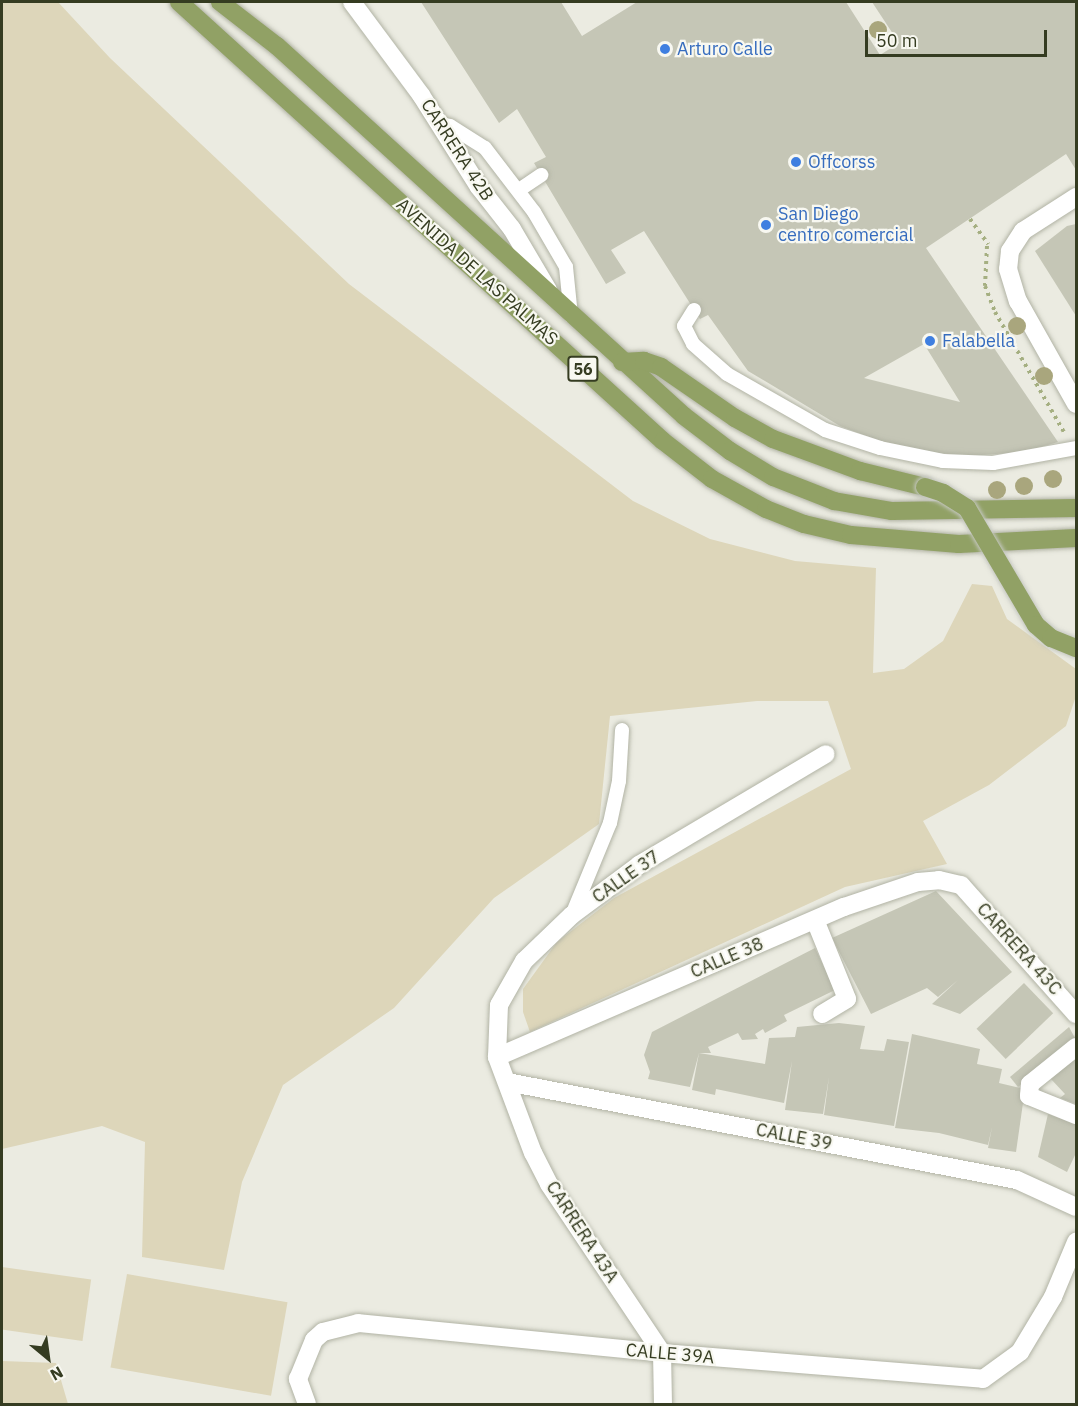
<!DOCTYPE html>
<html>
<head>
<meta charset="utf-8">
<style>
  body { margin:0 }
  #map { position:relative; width:1078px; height:1406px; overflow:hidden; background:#ebebe1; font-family:"IBM Plex Sans",sans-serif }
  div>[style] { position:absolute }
  .green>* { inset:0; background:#ddd6ba; transform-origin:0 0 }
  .building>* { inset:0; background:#c5c6b6; transform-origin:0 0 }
  .path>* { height:4px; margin-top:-2px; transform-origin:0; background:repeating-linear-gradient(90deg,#a5af81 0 3px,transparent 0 7.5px) }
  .roads { filter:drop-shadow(0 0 2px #b1b3a4) drop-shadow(0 0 2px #b1b3a4) }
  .lane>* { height:14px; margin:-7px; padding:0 7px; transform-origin:7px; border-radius:7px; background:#fff }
  .street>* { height:18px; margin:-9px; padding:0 9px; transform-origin:9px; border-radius:9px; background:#fff }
  .primary>* { height:18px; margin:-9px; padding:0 9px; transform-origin:9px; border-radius:9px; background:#91a165 }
  .bridges { filter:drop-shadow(0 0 2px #c6c8c1) drop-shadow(0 0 2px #c6c8c1) }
  .primary-bridge>* { height:18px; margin:-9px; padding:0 9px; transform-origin:9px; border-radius:9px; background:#91a165 }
  .trees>* { width:18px; height:18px; margin:-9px; border-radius:50%; background:#a9a67d }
  .dots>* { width:16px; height:16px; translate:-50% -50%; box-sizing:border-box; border:3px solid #f8f8f1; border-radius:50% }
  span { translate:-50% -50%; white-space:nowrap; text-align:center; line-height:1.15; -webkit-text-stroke:4.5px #f8f8f1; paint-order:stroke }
  .shield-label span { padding:2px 4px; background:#f8f8f1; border:2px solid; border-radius:4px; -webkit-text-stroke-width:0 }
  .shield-label { font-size:16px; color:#353c21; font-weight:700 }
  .shop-label { font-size:18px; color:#366cbe }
  .left { translate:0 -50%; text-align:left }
  .street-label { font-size:18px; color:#353c21 }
  .frame { position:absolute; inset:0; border:3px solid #353c21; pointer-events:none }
  .north { position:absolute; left:18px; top:1328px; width:60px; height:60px; -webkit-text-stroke:4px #f8f8f1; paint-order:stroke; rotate:151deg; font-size:16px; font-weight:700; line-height:24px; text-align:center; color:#353c21 }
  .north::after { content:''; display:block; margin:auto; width:21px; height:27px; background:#353c21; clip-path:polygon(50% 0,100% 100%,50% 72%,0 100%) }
  .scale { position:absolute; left:865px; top:30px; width:182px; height:27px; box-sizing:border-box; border:3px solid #353c21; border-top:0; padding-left:8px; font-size:18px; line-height:21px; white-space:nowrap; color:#353c21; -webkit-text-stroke:4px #f8f8f1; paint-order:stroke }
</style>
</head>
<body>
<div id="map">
  <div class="green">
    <i style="clip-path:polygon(2px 2px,58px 2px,110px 58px,349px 284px,633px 501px,710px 539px,795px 561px,876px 568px,873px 673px,904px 669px,943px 641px,972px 584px,992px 586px,1007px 619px,1076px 669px,1076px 696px,1066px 726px,989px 785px,923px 821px,947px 864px,845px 887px,530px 1032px,523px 1012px,523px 989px,557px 942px,614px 898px,851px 769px,828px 701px,757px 701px,610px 716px,599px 824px,494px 898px,394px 1008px,283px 1085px,242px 1182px,224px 1270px,142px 1257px,145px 1142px,102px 1126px,2px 1149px)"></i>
    <i style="left:2px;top:1267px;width:90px;height:62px;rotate:8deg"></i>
    <i style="left:127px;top:1274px;width:163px;height:95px;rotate:10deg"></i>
    <i style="clip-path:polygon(2px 1361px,56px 1363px,68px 1404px,2px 1404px)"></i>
  </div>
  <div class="building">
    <i style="clip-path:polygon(evenodd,421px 2px,561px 2px,582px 36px,637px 2px,846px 2px,880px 55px,899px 43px,872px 2px,1076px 2px,1076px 170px,1066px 154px,926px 248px,1058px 442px,1024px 452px,967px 456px,901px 449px,840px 426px,748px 371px,708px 315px,700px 319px,644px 231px,611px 250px,626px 273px,606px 284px,534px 163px,546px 157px,517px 109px,499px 123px,421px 2px,924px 344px,960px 402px,864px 378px,924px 344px)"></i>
    <i style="clip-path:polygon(1076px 224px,1076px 316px,1035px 251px,1067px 226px)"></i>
    <i style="clip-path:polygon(936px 891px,1012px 972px,960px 1014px,932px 1004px,958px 980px,938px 997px,927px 988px,871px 1014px,832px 938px)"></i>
    <i style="clip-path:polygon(815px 948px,835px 990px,784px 1015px,787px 1021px,765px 1033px,763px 1029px,755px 1034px,758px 1039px,742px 1040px,738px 1033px,708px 1047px,711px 1053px,699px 1053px,765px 1064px,769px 1038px,795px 1037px,797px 1027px,839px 1023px,865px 1026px,860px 1049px,884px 1051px,887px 1039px,909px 1042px,894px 1126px,824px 1115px,829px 1077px,823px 1114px,785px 1110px,792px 1061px,784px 1103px,716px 1089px,715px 1095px,692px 1090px,699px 1053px,690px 1087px,648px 1079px,650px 1072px,644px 1055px,652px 1032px)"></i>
    <i style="left:1024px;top:983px;width:42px;height:66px;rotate:46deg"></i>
    <i style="clip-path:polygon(1069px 1027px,1076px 1040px,1018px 1087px,1010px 1077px)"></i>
    <i style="clip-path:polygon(912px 1034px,980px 1049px,977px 1064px,1002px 1069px,999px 1083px,1025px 1089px,1016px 1152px,988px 1148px,992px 1127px,988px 1145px,939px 1133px,895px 1128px)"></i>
    <i style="clip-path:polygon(1076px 1055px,1076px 1104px,1060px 1098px,1065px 1094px,1050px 1078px)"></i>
    <i style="clip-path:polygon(1048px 1114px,1076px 1124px,1076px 1153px,1067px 1172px,1038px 1157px)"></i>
  </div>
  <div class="path">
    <i style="left:970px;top:219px;width:31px;rotate:54deg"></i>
    <i style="left:987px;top:246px;width:40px;rotate:92.9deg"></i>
    <i style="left:985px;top:286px;width:28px;rotate:69deg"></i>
    <i style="left:995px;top:312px;width:138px;rotate:60.1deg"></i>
  </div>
  <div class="roads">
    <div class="lane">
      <i style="left:439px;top:124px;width:11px;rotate:10deg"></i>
      <i style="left:450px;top:126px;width:41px;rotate:32.2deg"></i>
      <i style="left:485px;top:148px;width:81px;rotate:52.6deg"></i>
      <i style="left:534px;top:212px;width:64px;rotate:59.8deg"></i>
      <i style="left:566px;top:267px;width:49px;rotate:84.2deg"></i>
      <i style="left:519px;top:190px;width:27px;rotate:-34deg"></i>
      <i style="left:694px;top:310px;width:19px;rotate:122deg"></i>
      <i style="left:684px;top:326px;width:20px;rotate:63deg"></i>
      <i style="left:693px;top:344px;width:45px;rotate:41.4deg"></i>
      <i style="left:727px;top:374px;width:113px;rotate:29.7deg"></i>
      <i style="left:825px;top:430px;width:58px;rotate:18.1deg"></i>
      <i style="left:880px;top:448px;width:64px;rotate:11.7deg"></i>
      <i style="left:943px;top:461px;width:50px;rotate:2.3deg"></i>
      <i style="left:993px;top:463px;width:84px;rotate:-10.2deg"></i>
      <i style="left:572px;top:915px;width:100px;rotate:-67.6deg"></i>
      <i style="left:610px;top:823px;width:43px;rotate:-77.9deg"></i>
      <i style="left:619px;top:781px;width:51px;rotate:-86.6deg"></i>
    </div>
    <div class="street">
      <i style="left:352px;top:2px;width:116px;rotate:53.4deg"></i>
      <i style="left:421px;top:95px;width:109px;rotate:57.8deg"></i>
      <i style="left:479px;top:187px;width:53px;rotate:51.8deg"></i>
      <i style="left:512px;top:229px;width:71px;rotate:59.5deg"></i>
      <i style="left:1076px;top:197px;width:63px;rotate:147.3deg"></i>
      <i style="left:1023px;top:231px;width:24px;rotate:123deg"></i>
      <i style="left:1010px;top:251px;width:18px;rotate:96deg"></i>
      <i style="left:1008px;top:269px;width:34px;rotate:73deg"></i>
      <i style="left:1018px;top:301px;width:118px;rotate:60.6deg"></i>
      <i style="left:815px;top:920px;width:85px;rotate:67.9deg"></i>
      <i style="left:847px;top:999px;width:29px;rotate:149deg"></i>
      <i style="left:1076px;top:1047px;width:59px;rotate:141.2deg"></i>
      <i style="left:1030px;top:1084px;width:12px;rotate:95deg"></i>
      <i style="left:1029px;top:1096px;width:51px;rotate:22deg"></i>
      <i style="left:497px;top:1057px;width:378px;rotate:-23.4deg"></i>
      <i style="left:844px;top:907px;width:78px;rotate:-18.7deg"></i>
      <i style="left:918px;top:882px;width:21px;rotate:-5deg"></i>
      <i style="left:939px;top:880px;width:23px;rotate:13deg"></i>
      <i style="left:961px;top:885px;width:173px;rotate:48.3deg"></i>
      <i style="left:507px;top:1082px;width:519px;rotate:10.88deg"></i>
      <i style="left:1017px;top:1180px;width:65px;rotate:24.6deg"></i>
      <i style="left:307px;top:1404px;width:27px;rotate:-110deg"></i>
      <i style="left:298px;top:1379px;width:42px;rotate:-67.7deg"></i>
      <i style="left:314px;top:1340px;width:12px;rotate:-42deg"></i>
      <i style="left:323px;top:1332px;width:36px;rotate:-14deg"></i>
      <i style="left:358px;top:1323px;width:305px;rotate:5.6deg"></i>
      <i style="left:662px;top:1353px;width:322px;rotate:4.6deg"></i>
      <i style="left:983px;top:1379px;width:46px;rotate:-36.1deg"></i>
      <i style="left:1020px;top:1352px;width:64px;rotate:-59deg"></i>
      <i style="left:1053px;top:1297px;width:60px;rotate:-67.3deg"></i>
      <i style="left:663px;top:1404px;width:51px;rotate:-91.1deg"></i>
      <i style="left:662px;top:1353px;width:203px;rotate:-123.8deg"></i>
      <i style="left:549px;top:1184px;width:35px;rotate:-117deg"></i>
      <i style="left:533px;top:1153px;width:103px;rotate:-110.6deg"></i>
      <i style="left:497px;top:1057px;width:52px;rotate:-87.8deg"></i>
      <i style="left:499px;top:1005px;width:51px;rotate:-60.4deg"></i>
      <i style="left:524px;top:961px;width:66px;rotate:-43.8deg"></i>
      <i style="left:572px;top:915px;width:84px;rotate:-36.7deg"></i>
      <i style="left:639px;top:865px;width:217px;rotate:-30.7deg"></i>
    </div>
    <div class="primary">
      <i style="left:179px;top:2px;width:653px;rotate:42.21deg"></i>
      <i style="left:663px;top:441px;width:62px;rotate:37.8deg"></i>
      <i style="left:712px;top:479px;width:62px;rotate:29.1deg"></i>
      <i style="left:766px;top:509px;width:41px;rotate:21.5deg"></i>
      <i style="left:804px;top:524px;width:48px;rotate:13.2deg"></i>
      <i style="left:851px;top:535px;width:108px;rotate:4.8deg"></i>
      <i style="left:959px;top:544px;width:117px;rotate:-2.9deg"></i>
      <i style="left:220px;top:2px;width:72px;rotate:37.7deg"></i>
      <i style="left:277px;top:46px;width:550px;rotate:42.27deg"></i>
      <i style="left:684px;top:416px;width:58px;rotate:37.3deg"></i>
      <i style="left:730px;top:451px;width:50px;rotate:31.2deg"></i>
      <i style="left:773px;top:477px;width:66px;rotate:21.5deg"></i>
      <i style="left:834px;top:501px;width:59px;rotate:9.8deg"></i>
      <i style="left:892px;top:511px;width:184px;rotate:-0.9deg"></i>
      <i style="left:622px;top:362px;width:22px;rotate:-3deg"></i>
      <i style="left:644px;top:361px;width:18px;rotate:19deg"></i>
      <i style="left:661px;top:367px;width:90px;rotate:34.6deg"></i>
      <i style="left:735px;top:418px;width:43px;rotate:28.9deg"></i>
      <i style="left:773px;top:439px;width:93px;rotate:20.2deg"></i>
      <i style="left:860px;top:471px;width:67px;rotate:13.8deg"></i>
    </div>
  </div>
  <div class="bridges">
    <div class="primary-bridge">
      <i style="left:925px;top:487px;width:19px;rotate:18deg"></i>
      <i style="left:943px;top:493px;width:28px;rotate:32deg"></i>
      <i style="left:967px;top:508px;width:136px;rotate:59.5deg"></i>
      <i style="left:1036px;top:625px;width:20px;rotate:41deg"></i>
      <i style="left:1051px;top:638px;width:27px;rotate:22deg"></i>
    </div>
  </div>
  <div class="trees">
    <i style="left:878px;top:30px"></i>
    <i style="left:1017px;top:326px"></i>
    <i style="left:1044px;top:376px"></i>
    <i style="left:1053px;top:479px"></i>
    <i style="left:1024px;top:486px"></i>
    <i style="left:997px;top:490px"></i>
  </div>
  <div class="dots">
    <i style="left:665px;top:49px;background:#3f7fe0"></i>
    <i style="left:796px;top:162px;background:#3f7fe0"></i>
    <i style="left:766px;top:225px;background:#3f7fe0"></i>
    <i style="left:930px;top:341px;background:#3f7fe0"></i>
  </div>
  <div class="shield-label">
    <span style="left:583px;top:369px">56</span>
  </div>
  <div class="shop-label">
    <span class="left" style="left:677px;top:49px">Arturo Calle</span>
    <span class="left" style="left:808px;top:162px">Offcorss</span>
    <span class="left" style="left:778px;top:225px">San Diego<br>centro comercial</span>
    <span class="left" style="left:942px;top:341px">Falabella</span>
  </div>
  <div class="street-label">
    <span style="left:457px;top:150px;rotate:57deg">CARRERA 42B</span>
    <span style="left:477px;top:272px;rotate:42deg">AVENIDA DE LAS PALMAS</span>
    <span style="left:626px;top:877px;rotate:-35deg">CALLE 37</span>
    <span style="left:1019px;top:949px;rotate:48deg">CARRERA 43C</span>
    <span style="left:727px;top:958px;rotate:-23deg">CALLE 38</span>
    <span style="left:794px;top:1137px;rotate:11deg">CALLE 39</span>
    <span style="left:582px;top:1232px;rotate:57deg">CARRERA 43A</span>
    <span style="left:670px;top:1354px;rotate:5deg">CALLE 39A</span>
  </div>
  <div class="frame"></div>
  <div class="north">N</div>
  <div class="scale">50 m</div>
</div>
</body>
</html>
